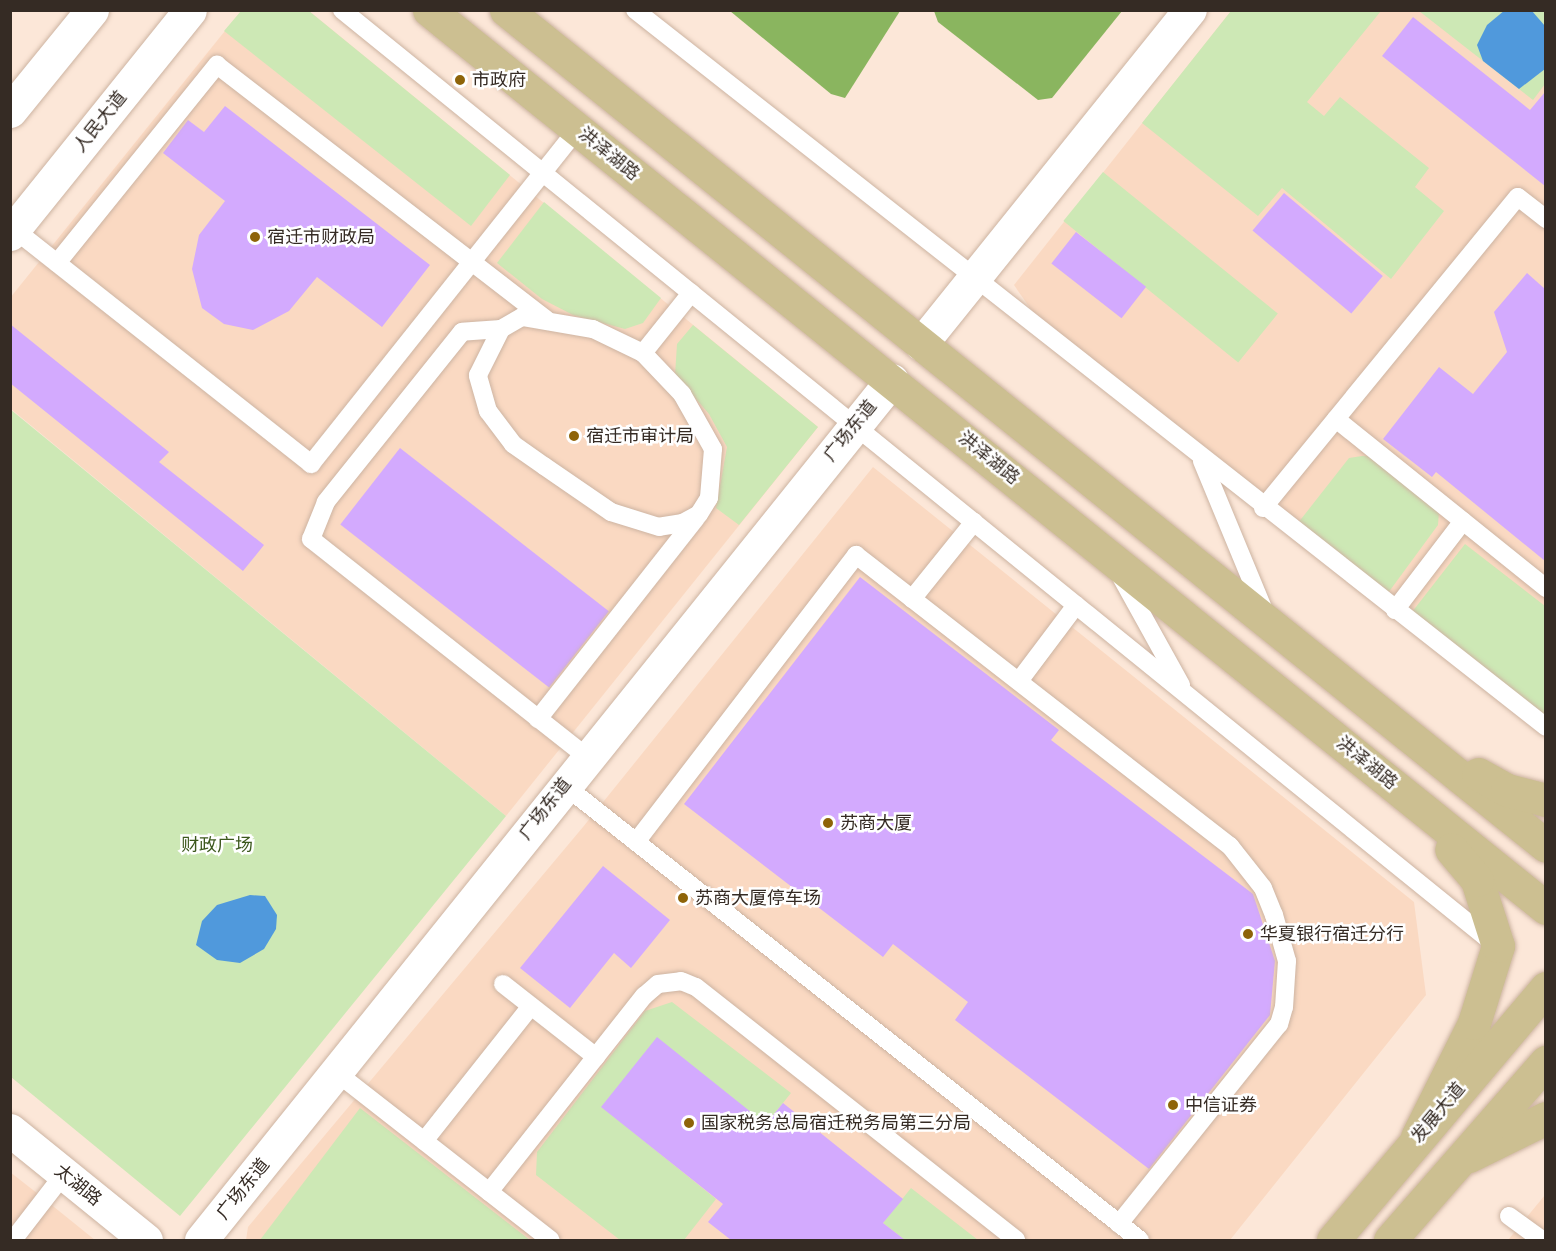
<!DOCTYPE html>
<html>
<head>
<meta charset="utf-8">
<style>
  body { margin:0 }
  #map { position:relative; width:1556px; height:1251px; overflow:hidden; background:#fce7d8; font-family:Inter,"Noto Sans SC",sans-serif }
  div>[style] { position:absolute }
  .built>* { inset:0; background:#fad9c2 }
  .green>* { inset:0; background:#cde8b5; transform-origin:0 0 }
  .forest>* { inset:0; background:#8ab55f }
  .water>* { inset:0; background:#5099dc }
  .building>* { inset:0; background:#d3aafe; transform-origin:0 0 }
  .roads { filter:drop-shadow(0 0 2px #cdb4a2) drop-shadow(0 0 2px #cdb4a2) }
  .service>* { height:18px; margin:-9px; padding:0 9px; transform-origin:9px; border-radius:9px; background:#fff }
  .tertiary>* { height:33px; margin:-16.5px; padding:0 16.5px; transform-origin:16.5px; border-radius:16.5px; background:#fff }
  .secondary>* { height:33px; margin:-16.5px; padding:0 16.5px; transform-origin:16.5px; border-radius:16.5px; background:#fff }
  .primary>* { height:33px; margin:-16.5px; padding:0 16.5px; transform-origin:16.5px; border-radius:16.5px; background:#ccbf91 }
  .dots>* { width:16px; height:16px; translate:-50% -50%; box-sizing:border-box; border:3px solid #fff; border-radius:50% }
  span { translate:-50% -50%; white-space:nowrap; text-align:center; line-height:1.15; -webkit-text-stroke:5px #fff; paint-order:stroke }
  .poi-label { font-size:18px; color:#352b24 }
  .left { translate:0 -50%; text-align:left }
  .street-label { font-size:18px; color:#352b24 }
  .park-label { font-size:18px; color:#3c581d }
  .frame { position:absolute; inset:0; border:12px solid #352b24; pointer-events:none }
</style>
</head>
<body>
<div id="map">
  <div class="built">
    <i style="clip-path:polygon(241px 11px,309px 11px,818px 427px,506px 816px,11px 409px,10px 298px)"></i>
    <i style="clip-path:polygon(1231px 11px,1545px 11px,1545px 717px,1039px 321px,1014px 285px)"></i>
    <i style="clip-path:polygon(873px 467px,1414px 902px,1426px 995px,1230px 1240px,246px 1240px,248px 1227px,583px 827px)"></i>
    <i style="clip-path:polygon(10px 1172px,33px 1190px,95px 1240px,11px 1240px)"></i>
    <i style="clip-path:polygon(1545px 1195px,1545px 1240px,1508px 1240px)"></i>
  </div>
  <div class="green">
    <i style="clip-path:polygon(241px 11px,309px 11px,510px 175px,471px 226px,224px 31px)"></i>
    <i style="clip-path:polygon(1231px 11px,1381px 11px,1307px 102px,1324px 116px,1340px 97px,1429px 168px,1415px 187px,1444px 211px,1391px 279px,1282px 188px,1258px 216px,1142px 123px)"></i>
    <i style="clip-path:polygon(1419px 11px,1545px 11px,1545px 84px,1533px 100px)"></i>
    <i style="left:1103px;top:172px;width:225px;height:63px;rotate:39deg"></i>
    <i style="clip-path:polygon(544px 202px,661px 298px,643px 323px,625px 329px,573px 315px,542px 299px,497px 263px)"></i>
    <i style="clip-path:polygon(693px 325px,818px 427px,739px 525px,716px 508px,727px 447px,709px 414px,675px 375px,677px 344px)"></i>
    <i style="clip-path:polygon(10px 409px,506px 816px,180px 1216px,11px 1077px)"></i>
    <i style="clip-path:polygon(1362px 456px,1374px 456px,1439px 511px,1438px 525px,1388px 593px,1298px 523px,1349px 458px)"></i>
    <i style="clip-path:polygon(1465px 544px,1545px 606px,1545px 717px,1412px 612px)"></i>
    <i style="clip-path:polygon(672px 1002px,791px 1093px,766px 1124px,602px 1107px,716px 1199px,684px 1240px,620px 1240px,536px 1175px,537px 1152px,645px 1011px)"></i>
    <i style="clip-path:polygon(360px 1108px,530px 1240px,260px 1240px)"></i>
    <i style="clip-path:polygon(911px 1188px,978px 1240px,905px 1240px,883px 1223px)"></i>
  </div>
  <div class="forest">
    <i style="clip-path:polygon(730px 11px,900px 11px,845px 98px,831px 94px)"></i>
    <i style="clip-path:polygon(934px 11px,934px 10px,1122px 11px,1052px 98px,1038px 100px,938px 22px)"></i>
  </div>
  <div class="water">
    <i style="clip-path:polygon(1505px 10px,1532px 11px,1545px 26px,1545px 69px,1519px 89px,1483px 61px,1477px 45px,1487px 25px)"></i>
    <i style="clip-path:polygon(250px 895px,265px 896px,277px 915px,276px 929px,264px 949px,240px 963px,217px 960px,196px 945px,202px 921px,217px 905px)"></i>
  </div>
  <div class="building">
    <i style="clip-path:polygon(1413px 17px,1530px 110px,1545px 92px,1545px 186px,1382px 56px)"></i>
    <i style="clip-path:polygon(225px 106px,430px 265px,382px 327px,317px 277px,289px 311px,253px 330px,224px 324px,202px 308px,192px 269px,199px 235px,225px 201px,163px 153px,188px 120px,204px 132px)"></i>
    <i style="left:1284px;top:193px;width:129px;height:49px;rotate:40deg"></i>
    <i style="left:1076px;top:232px;width:89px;height:40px;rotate:38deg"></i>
    <i style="clip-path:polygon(1527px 273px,1545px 289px,1545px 561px,1436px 472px,1432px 477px,1383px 439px,1439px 367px,1473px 394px,1507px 352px,1494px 312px)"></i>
    <i style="clip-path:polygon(10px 324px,169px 452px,159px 462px,264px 545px,243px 571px,10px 383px)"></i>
    <i style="left:400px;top:448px;width:265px;height:97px;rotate:38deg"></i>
    <i style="clip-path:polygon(860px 577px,1059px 730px,1051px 740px,1253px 894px,1275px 961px,1270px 1015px,1149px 1169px,955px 1020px,968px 1002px,893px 944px,883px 957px,684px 804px)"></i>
    <i style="clip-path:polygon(603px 866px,670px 920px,631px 968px,614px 953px,570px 1008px,520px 968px)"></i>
    <i style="clip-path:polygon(657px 1037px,766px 1124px,783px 1103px,903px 1199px,883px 1223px,905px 1240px,731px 1240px,708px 1222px,723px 1204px,601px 1107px)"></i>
  </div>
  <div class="roads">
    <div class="service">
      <i style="left:342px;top:10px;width:1475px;rotate:39.03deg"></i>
      <i style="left:635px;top:10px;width:1159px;rotate:38.2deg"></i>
      <i style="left:10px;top:226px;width:384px;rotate:38.3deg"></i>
      <i style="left:311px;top:464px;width:428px;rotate:-51.5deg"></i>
      <i style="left:57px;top:263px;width:255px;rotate:-51.1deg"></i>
      <i style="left:217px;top:65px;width:416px;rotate:37.7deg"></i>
      <i style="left:501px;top:329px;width:39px;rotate:176deg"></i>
      <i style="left:462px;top:332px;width:218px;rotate:128.7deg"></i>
      <i style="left:326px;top:502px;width:40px;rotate:112deg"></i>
      <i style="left:311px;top:539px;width:352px;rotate:38.3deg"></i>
      <i style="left:643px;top:353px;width:57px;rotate:46.4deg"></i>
      <i style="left:682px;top:394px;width:63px;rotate:60.6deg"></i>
      <i style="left:713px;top:449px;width:49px;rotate:94.7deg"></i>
      <i style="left:709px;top:498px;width:19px;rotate:122deg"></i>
      <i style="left:699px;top:514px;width:18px;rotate:151deg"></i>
      <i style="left:683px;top:523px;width:24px;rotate:171deg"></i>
      <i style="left:659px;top:527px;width:50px;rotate:-162.6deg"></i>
      <i style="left:611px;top:512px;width:81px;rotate:-145.5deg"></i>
      <i style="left:544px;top:466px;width:38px;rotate:-145deg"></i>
      <i style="left:513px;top:444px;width:41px;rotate:-127.1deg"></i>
      <i style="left:488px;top:411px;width:37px;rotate:-106deg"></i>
      <i style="left:478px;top:375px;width:51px;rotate:-63.4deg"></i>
      <i style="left:501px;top:329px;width:24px;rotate:-30deg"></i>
      <i style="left:522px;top:317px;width:72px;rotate:9.6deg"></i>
      <i style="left:593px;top:329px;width:55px;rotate:25.6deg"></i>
      <i style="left:643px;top:353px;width:77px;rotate:-51.3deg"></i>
      <i style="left:1336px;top:419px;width:270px;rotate:38.8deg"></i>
      <i style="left:1202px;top:461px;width:165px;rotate:67.5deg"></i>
      <i style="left:1263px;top:508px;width:402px;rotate:-50.7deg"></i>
      <i style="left:1518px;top:197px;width:36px;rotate:38deg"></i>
      <i style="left:1120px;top:575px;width:126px;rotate:61deg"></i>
      <i style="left:912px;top:599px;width:99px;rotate:-51.2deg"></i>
      <i style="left:1395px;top:610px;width:112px;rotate:-52.6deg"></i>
      <i style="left:1019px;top:681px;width:95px;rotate:-53.1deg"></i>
      <i style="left:538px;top:719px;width:256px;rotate:-51.8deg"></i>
      <i style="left:564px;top:785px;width:734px;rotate:38.31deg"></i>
      <i style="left:636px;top:842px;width:362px;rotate:-52.5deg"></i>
      <i style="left:856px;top:555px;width:474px;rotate:37.9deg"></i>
      <i style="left:1230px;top:846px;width:53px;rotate:51.8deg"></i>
      <i style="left:1263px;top:888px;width:29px;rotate:68deg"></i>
      <i style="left:1274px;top:915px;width:48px;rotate:74.2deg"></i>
      <i style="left:1287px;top:961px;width:46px;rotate:93.7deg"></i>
      <i style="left:1284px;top:1007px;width:18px;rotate:106deg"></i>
      <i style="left:1279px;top:1024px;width:256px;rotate:128.7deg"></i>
      <i style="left:503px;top:984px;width:118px;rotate:38.1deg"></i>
      <i style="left:337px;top:1073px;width:271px;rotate:38deg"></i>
      <i style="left:424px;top:1141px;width:172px;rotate:-51.6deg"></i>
      <i style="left:489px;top:1192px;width:250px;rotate:-51.7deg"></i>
      <i style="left:644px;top:996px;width:18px;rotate:-41deg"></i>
      <i style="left:658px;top:984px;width:23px;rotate:-7deg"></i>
      <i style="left:681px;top:981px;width:16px;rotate:22deg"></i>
      <i style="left:696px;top:987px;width:408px;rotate:38.3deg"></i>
      <i style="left:1509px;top:1216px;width:41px;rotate:36deg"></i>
      <i style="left:13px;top:1240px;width:83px;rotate:-52.3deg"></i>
    </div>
    <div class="tertiary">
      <i style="left:921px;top:344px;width:429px;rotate:-51.2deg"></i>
      <i style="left:10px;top:1130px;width:175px;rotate:39deg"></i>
      <i style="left:201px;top:1240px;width:1103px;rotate:-51.22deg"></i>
    </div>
    <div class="secondary">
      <i style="left:10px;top:111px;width:130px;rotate:-50.9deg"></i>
      <i style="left:10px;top:234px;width:287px;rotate:-51.2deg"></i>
    </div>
    <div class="primary">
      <i style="left:429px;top:10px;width:1433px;rotate:38.8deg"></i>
      <i style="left:506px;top:10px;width:1334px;rotate:38.79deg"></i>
      <i style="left:1478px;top:774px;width:33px;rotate:29deg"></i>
      <i style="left:1507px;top:790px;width:40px;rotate:14.4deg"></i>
      <i style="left:1417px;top:1137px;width:127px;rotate:-63.4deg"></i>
      <i style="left:1474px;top:1023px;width:81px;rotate:-72.7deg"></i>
      <i style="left:1498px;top:946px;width:69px;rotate:-107.7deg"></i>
      <i style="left:1477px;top:880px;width:40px;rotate:-130deg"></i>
      <i style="left:1469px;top:1156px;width:86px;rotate:-26.3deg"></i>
      <i style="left:1333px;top:1240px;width:330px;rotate:-49.8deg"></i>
      <i style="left:1390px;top:1240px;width:237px;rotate:-48.8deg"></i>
    </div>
  </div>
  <div class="dots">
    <i style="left:460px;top:80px;background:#8e6409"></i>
    <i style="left:255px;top:237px;background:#8e6409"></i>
    <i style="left:574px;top:436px;background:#8e6409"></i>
    <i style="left:828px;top:823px;background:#8e6409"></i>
    <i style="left:683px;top:898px;background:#8e6409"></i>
    <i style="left:1248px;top:934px;background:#8e6409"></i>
    <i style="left:1173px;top:1105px;background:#8e6409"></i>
    <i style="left:689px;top:1123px;background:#8e6409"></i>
  </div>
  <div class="poi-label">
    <span class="left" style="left:472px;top:80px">市政府</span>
    <span class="left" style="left:267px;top:237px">宿迁市财政局</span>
    <span class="left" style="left:586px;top:436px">宿迁市审计局</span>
    <span class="left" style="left:840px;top:823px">苏商大厦</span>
    <span class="left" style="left:695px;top:898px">苏商大厦停车场</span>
    <span class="left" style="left:1260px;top:934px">华夏银行宿迁分行</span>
    <span class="left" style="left:1185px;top:1105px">中信证券</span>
    <span class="left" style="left:701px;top:1123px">国家税务总局宿迁税务局第三分局</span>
  </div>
  <div class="street-label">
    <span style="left:100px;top:122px;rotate:-51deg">人民大道</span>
    <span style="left:609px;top:154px;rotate:39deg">洪泽湖路</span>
    <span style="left:850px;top:431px;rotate:-51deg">广场东道</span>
    <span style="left:989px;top:458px;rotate:39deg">洪泽湖路</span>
    <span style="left:1367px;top:763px;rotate:39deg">洪泽湖路</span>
    <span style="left:545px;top:809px;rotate:-52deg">广场东道</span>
    <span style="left:1438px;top:1113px;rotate:-50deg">发展大道</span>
    <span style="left:78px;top:1185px;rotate:39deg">太湖路</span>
    <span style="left:243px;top:1189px;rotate:-51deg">广场东道</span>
  </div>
  <div class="park-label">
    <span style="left:217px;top:845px">财政广场</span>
  </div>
  <div class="frame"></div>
</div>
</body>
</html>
